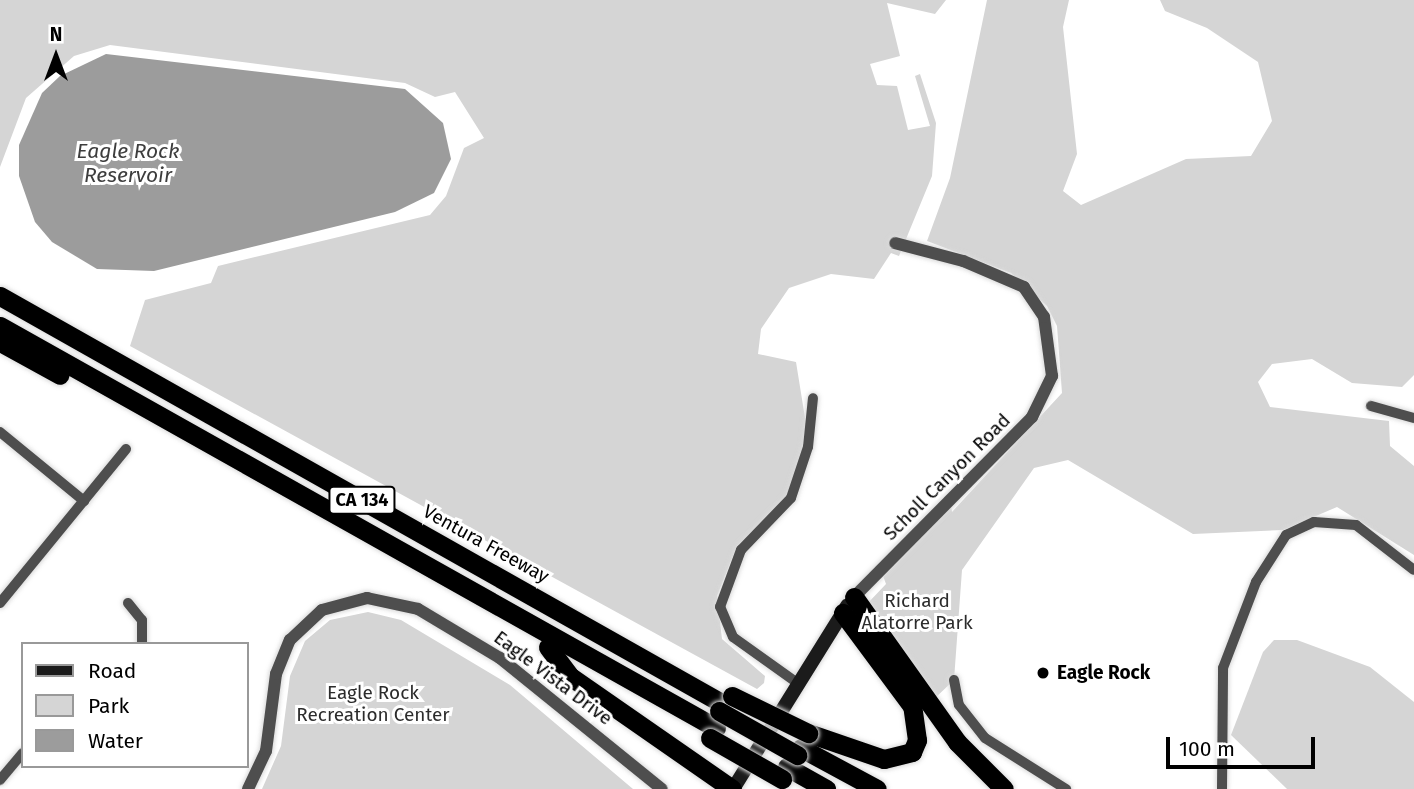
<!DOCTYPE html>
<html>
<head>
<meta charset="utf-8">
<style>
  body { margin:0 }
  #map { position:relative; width:1414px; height:789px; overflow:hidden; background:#fff; font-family:"Fira Sans",sans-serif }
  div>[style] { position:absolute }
  .green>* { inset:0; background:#d5d5d5 }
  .water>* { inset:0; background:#9c9c9c }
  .roads { filter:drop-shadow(0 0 2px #dbdbdb) drop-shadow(0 0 2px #dbdbdb) }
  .minor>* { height:10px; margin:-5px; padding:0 5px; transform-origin:5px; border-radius:5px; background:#4e4e4e }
  .tertiary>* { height:12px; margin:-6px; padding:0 6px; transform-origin:6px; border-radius:6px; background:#4e4e4e }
  .secondary>* { height:14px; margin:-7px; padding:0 7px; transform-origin:7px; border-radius:7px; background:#1b1b1b }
  .motorway>* { height:19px; margin:-9.5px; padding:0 9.5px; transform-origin:9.5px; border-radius:9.5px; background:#000 }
  .bridges { filter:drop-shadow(0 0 2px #dbdbdb) drop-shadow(0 0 2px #dbdbdb) }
  .motorway-bridge>* { height:19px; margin:-9.5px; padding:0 9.5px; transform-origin:9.5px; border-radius:9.5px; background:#000 }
  .dots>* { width:19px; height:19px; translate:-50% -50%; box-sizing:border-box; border:4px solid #fff; border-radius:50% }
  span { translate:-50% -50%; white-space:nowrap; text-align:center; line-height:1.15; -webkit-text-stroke:6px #fff; paint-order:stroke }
  .shield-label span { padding:2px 5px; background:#fff; border:2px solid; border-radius:5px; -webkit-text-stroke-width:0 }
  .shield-label { font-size:18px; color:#000; font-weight:700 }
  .street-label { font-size:19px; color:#000 }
  .park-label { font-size:19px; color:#2c2c2c }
  .poi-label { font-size:19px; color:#000; font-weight:700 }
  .left { translate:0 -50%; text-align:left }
  .water-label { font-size:21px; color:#3d3d3d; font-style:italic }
  .legend { position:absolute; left:21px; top:642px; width:228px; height:126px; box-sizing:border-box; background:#fff; border:2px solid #999; margin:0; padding:9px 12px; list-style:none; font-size:21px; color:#000 }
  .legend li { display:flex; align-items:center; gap:14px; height:35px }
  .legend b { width:35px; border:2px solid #999 }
  .north { position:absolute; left:21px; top:21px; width:70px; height:70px; -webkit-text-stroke:5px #fff; paint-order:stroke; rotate:0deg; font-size:19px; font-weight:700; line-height:28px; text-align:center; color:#000 }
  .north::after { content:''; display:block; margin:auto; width:24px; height:32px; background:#000; clip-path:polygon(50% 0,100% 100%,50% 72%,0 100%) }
  .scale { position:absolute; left:1166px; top:737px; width:149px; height:32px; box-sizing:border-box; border:4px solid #000; border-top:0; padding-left:9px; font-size:21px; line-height:24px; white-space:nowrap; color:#000; -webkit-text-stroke:5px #fff; paint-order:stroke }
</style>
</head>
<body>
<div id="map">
  <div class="green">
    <i style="clip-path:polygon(0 0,946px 0,935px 14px,887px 3px,900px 56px,870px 64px,877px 85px,897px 86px,908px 130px,930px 126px,915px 76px,920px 74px,936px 123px,932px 176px,899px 256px,891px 253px,874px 279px,831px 274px,789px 288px,761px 329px,758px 354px,796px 362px,806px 424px,798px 476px,785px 502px,734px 553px,717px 596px,722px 639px,765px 676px,764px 683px,757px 689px,130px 346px,145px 300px,211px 283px,218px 266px,430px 215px,446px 196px,464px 148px,484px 138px,455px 92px,435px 97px,405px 83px,110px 45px,74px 56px,26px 98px,0 167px)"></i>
    <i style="clip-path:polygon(987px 0,1069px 0,1063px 27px,1077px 154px,1063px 191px,1081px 205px,1186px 159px,1251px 156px,1272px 121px,1258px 62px,1207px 28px,1165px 11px,1160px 0,1414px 0,1414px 375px,1402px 387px,1352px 383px,1312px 359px,1272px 364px,1258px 382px,1270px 407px,1389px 421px,1390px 446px,1414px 466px,1414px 555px,1337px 507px,1283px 530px,1193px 534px,1068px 460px,1034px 468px,962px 570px,954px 680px,933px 700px,867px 604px,886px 584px,882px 573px,950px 500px,952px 512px,1062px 393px,1057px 326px,1047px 306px,1011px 273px,927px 241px,950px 178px)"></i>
    <i style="clip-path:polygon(368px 612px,401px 620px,510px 685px,633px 789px,262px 789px,281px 746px,290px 676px,305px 641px,330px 620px)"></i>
    <i style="clip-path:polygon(1274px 640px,1297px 640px,1370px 667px,1414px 702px,1414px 789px,1287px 789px,1231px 735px,1263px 652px)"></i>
  </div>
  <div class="water">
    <i style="clip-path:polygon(106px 54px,405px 89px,443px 123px,451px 159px,434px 193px,395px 212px,154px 271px,97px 269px,52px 242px,35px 222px,19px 176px,19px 145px,42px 93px,60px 76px)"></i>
  </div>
  <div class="roads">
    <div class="minor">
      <i style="left:1371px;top:406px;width:45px;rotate:15.6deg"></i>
      <i style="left:0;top:432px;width:109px;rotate:39.4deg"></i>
      <i style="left:0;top:603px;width:199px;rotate:-50.7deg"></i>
      <i style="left:128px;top:603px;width:22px;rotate:51deg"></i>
      <i style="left:142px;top:620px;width:24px;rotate:90deg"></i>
      <i style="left:954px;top:680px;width:25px;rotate:79deg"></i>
      <i style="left:959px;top:705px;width:42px;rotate:51.8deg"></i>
      <i style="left:985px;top:738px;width:96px;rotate:32.2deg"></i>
      <i style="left:796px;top:682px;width:77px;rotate:-144.5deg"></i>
      <i style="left:733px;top:637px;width:33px;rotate:-113deg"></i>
      <i style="left:720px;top:607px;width:61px;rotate:-69.8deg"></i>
      <i style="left:741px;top:550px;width:72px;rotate:-46.1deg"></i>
      <i style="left:791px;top:498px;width:54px;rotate:-71.6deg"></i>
      <i style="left:808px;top:447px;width:49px;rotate:-84.2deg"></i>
      <i style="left:0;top:780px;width:35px;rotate:-50deg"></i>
      <i style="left:1222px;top:789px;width:121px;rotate:-89.5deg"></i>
      <i style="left:1223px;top:668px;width:92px;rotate:-69deg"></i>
      <i style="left:1256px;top:582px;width:56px;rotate:-57.4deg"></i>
      <i style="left:1286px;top:535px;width:31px;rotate:-25deg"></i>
      <i style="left:1314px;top:522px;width:42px;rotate:4.1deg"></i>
      <i style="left:1356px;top:525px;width:73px;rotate:37.8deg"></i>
    </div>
    <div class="tertiary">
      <i style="left:854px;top:597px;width:253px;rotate:-45.3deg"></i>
      <i style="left:1032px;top:417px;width:46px;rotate:-64deg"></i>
      <i style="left:1052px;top:376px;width:60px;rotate:-97.7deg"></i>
      <i style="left:1044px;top:317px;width:36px;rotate:-124deg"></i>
      <i style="left:1024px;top:287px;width:66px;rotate:-156.9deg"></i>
      <i style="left:963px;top:261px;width:70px;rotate:-165.2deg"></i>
      <i style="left:248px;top:789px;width:42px;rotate:-64.7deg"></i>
      <i style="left:266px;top:751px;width:78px;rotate:-82.6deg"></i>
      <i style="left:276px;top:674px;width:37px;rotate:-68deg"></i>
      <i style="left:290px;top:640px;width:44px;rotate:-43.2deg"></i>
      <i style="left:322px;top:610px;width:47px;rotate:-14.9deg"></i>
      <i style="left:367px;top:598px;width:52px;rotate:12.2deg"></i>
      <i style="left:418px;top:609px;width:96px;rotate:30.9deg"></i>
      <i style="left:500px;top:658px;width:208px;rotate:39deg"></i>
    </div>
    <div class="secondary">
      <i style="left:733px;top:789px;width:216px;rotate:-58.1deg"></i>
    </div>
    <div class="motorway">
      <i style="left:0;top:296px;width:832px;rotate:29.43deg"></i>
      <i style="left:0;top:326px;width:821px;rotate:29.31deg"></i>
      <i style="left:0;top:342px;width:68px;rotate:28.8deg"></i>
      <i style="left:854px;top:597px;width:178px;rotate:54.6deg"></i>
      <i style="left:957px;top:742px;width:66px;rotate:45deg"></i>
      <i style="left:548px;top:647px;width:38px;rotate:53deg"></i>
      <i style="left:571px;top:677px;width:196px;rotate:34.8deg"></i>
      <i style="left:808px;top:733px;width:80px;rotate:18.9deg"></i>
      <i style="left:884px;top:759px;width:29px;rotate:-14deg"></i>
      <i style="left:912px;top:752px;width:13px;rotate:-67deg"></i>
      <i style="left:917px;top:740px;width:34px;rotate:-98deg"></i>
      <i style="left:912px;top:706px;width:116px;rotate:-126.6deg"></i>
      <i style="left:801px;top:748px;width:86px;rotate:28.3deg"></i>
      <i style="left:787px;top:767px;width:45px;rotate:29.4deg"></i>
    </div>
  </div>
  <div class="bridges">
    <div class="motorway-bridge">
      <i style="left:732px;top:696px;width:85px;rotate:26deg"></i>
      <i style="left:719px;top:711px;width:90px;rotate:29.4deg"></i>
      <i style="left:710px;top:738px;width:83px;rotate:29.7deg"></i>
    </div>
  </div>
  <div class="dots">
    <i style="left:1043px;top:673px;background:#000"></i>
  </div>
  <div class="shield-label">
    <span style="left:362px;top:500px">CA 134</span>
  </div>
  <div class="street-label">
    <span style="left:947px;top:477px;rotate:-45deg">Scholl Canyon Road</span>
    <span style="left:486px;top:544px;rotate:29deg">Ventura Freeway</span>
    <span style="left:553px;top:678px;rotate:37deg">Eagle Vista Drive</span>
  </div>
  <div class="park-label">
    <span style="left:917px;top:612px">Richard<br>Alatorre Park</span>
    <span style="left:373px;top:704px">Eagle Rock<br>Recreation Center</span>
  </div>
  <div class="poi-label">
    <span class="left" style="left:1057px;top:673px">Eagle Rock</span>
  </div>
  <div class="water-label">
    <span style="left:128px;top:163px">Eagle Rock<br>Reservoir</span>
  </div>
  <ul class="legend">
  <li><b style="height:9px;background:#1b1b1b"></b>Road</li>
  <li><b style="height:19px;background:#d5d5d5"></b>Park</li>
  <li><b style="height:19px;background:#9c9c9c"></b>Water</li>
  </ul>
  <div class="north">N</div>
  <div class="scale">100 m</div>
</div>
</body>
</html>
